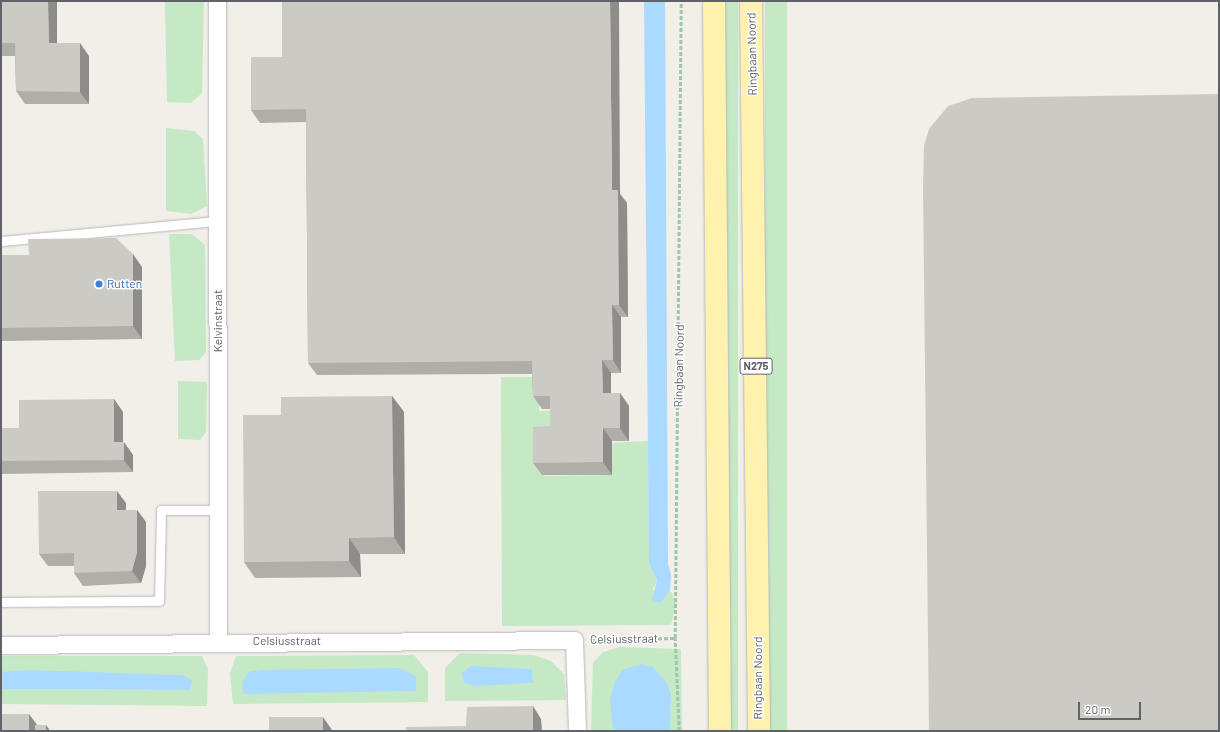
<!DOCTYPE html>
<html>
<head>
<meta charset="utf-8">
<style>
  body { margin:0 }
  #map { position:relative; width:1220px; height:732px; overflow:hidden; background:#f1efe8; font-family:Barlow,sans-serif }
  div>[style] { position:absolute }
  .green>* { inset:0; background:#c5e8c5; transform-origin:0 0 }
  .water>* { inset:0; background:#aadaff }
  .path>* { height:2.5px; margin-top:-1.25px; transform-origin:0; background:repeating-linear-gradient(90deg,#9cc7a9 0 4px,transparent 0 6px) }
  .roads { filter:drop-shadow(0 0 1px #b5b8bc) drop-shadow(0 0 1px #b5b8bc) }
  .lane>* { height:9px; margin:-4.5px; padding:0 4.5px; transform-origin:4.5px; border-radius:4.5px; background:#fff }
  .street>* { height:17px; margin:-8.5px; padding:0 8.5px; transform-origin:8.5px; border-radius:8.5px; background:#fff }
  .primary>* { height:22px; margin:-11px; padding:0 11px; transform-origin:11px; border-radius:11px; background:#fff2af }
  .wall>* { inset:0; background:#afaea9 }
  .shaded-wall>* { inset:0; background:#8f8d8a }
  .building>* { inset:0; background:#cccac5; transform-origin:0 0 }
  .dots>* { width:11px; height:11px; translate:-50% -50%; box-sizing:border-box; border:2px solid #fff; border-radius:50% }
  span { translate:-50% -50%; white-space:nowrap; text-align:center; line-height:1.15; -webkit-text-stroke:3px #fff; paint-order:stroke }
  .shield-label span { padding:1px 3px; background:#fff; border:1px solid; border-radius:3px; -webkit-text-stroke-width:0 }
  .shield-label { font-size:11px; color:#5f6368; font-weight:700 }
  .street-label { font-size:12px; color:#5f6368 }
  .shop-label { font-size:12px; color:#366cbe }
  .left { translate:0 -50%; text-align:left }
  .frame { position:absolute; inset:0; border:2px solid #5f6368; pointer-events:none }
  .scale { position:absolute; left:1078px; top:702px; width:63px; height:18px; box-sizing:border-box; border:2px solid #5f6368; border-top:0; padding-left:5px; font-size:12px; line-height:14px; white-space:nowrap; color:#5f6368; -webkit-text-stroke:3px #fff; paint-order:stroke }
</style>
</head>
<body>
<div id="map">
  <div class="green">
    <i style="clip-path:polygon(165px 1px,204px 1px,202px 93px,191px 103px,167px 102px)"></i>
    <i style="left:724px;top:1px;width:14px;height:730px"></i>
    <i style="left:765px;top:1px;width:22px;height:730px"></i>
    <i style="clip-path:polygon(166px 128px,194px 131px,203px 139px,207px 206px,191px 214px,166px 211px)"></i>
    <i style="clip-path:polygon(169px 234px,192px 234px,205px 245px,206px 352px,199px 360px,175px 361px)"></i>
    <i style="clip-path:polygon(501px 377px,539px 377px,539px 411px,560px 410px,544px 441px,544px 476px,611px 475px,610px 443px,648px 441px,649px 564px,657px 580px,653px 590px,661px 603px,670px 590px,676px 602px,671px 625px,502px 626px)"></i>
    <i style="clip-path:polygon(178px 381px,207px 382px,206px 432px,200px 440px,178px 439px)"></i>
    <i style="clip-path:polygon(619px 647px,681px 649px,682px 731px,670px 731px,671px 694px,667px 683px,652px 666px,641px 664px,613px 727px,615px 731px,591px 731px,593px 663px,603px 652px)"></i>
    <i style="clip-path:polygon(460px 653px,534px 655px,551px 661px,564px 674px,566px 700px,445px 701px,445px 668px)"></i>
    <i style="clip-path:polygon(414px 655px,428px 672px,428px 702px,233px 704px,230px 673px,236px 656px)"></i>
    <i style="clip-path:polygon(1px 656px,202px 656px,208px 669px,207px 706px,1px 704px,1px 689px,190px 690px,183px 675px,1px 672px)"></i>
  </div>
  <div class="water">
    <i style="clip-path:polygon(644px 1px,665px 1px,668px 564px,671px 574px,670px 590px,661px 603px,652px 600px,657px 580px,649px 564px)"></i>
    <i style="clip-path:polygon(641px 664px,652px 666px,667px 683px,671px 694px,670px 731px,615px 731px,613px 727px,610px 699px,615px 682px,622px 670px)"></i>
    <i style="clip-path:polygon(471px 666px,532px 669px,533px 683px,473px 686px,464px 682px,462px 673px)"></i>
    <i style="clip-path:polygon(399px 668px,416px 676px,416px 691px,243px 694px,242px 683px,249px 672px,261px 670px)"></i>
    <i style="clip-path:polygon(27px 670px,183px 675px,192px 681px,190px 690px,1px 689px,1px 672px)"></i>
  </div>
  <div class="path">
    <i style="left:592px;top:640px;width:83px;rotate:-1.4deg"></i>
    <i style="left:679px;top:731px;width:93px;rotate:-92.5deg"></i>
    <i style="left:675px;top:638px;width:637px;rotate:-89.46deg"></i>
  </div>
  <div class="roads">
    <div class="lane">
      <i style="left:1px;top:241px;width:217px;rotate:-5.3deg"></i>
      <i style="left:1px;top:602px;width:158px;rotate:-0.4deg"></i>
      <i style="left:159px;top:601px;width:91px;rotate:-88.7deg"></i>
      <i style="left:161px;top:510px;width:57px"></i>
    </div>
    <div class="street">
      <i style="left:217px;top:1px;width:640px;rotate:89.91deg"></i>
      <i style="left:1px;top:645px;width:573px;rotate:-0.5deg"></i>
      <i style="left:574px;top:640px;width:91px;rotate:88.1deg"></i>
    </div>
    <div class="primary">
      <i style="left:714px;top:1px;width:730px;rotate:89.53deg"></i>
      <i style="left:751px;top:1px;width:730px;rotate:89.37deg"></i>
    </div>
  </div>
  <div class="wall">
    <i style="clip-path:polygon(1px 1px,73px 1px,73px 2px,57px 2px,57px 43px,89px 56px,89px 104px,25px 104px,16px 91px,15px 56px,1px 56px)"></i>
    <i style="clip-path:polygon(251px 57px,620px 194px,627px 203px,628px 317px,621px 317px,621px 373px,611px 373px,611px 393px,620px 393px,629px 406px,629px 441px,612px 441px,612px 475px,542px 475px,533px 463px,550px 426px,550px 409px,542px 409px,533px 396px,532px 374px,317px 375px,308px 363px,306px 122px,260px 123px,251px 110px)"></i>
    <i style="clip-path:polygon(1px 255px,142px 267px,142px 339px,1px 341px)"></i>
    <i style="clip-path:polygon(392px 396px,404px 412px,405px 554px,360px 554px,361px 577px,255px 578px,244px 562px,281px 415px)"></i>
    <i style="clip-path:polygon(114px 399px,123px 412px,123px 442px,133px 455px,133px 472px,1px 474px,1px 428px,19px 428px)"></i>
    <i style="clip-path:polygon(126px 503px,126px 510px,137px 510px,146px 522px,146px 566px,141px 583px,83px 586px,74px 573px,74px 566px,48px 566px,39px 554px)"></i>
  </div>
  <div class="shaded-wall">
    <i style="clip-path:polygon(48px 1px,56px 1px,57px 2px,57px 56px,49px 43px)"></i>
    <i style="clip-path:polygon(610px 1px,619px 1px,620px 194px,627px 203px,628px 317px,619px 305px,612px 190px)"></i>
    <i style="clip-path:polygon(80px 43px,89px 56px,89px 104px,80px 92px)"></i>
    <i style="clip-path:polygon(133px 254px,142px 267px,142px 339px,133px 326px)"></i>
    <i style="clip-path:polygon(612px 305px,621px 317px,621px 373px,613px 360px)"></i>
    <i style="clip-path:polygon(602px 360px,611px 373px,611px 406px,603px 393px)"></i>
    <i style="clip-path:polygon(620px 393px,629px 406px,629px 441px,620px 428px)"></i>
    <i style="clip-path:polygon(392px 396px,404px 412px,405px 554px,394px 537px)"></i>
    <i style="clip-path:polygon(114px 399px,123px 412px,123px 455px,114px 442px)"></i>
    <i style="clip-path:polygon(603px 428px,612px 441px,612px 475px,603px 462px)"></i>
    <i style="clip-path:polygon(124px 442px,133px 455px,133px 472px,124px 460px)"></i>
    <i style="clip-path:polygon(117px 491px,126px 503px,126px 523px,117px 510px)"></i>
    <i style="clip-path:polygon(137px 510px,146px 522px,146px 566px,141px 583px,132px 571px)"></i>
    <i style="clip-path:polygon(1px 521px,2px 522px,2px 536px,1px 534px)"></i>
    <i style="clip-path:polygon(349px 538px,360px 554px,361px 577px,349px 561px)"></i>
    <i style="clip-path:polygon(533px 706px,541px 719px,542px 731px,533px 731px)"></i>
    <i style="clip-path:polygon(29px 714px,38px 726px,38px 731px,29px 731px)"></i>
    <i style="clip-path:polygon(323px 717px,332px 730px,332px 731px,323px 731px)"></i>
    <i style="clip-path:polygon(46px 725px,49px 729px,49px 731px,46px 731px)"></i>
  </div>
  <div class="building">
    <i style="clip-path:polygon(1px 1px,48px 1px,49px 43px,80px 43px,80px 92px,16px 91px,15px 43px,1px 43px)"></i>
    <i style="clip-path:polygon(282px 1px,610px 1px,612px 190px,618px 190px,619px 305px,612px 305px,613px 360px,602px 360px,603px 393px,620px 393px,620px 428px,603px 428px,603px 462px,533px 463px,533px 427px,550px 426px,550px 396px,533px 396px,532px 361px,308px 363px,306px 109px,251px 110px,251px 57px,282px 57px)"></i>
    <i style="clip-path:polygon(1219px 94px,1219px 731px,929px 731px,923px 186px,924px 146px,929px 129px,948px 106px,972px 98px)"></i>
    <i style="clip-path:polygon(116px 238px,133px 254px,133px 326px,1px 328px,1px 255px,29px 255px,28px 239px)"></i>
    <i style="clip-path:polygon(392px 396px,394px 537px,349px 538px,349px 561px,244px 562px,243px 415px,281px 415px,281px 397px)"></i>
    <i style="clip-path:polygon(114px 399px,114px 442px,124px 442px,124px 460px,1px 461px,1px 428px,19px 428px,19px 400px)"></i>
    <i style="clip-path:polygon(38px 491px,117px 491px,117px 510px,137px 510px,137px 553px,132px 571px,74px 573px,74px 553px,39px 554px)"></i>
    <i style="clip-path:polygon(533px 706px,533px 731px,406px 731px,406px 727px,466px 726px,467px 707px)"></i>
    <i style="left:1px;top:714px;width:28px;height:17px"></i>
    <i style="left:323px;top:717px;width:14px;height:54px;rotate:90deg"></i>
    <i style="left:35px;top:725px;width:11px;height:6px"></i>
  </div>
  <div class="dots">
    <i style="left:99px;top:284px;background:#3f7fe0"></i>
  </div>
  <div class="shield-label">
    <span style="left:756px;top:366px">N275</span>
  </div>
  <div class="street-label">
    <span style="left:752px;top:54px;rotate:-91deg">Ringbaan Noord</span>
    <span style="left:218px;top:321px;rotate:-90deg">Kelvinstraat</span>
    <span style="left:679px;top:366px;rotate:-89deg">Ringbaan Noord</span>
    <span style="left:624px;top:639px;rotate:-1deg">Celsiusstraat</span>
    <span style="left:287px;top:641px">Celsiusstraat</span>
    <span style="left:758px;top:678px;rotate:-90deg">Ringbaan Noord</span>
  </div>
  <div class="shop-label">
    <span class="left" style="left:107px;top:284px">Rutten</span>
  </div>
  <div class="frame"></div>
  <div class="scale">20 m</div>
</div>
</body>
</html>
